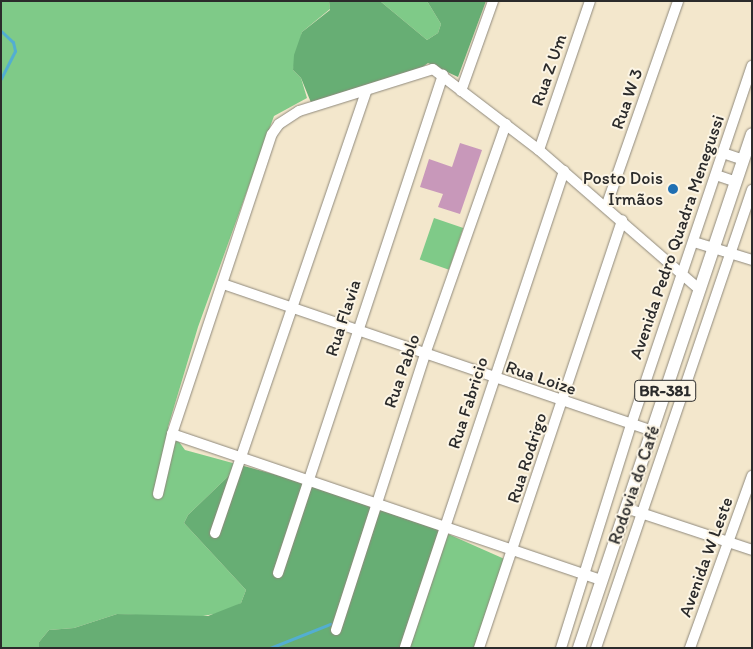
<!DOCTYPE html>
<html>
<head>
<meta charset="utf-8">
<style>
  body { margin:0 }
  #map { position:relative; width:753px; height:649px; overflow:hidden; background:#f3e7cc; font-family:Itim,sans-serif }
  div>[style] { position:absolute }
  .green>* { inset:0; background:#7fca88; transform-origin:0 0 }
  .forest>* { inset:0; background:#67ae74 }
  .stream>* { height:3px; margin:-1.5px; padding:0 1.5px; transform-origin:1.5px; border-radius:1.5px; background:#53aed1 }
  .building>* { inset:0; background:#c898ba }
  .roads { filter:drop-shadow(0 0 1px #8f897c) drop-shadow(0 0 1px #8f897c) }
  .minor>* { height:10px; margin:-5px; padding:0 5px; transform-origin:5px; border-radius:5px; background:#fff }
  .major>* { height:12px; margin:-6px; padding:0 6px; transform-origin:6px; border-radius:6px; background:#fff }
  .dots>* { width:14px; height:14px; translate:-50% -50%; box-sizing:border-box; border:2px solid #fcf5e5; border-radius:50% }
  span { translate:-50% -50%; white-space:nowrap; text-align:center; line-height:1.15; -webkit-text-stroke:4px #fcf5e5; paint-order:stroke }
  .shield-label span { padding:1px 4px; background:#fcf5e5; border:1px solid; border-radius:4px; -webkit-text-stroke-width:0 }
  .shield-label { font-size:16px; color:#2b2b2b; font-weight:700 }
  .street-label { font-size:18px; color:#2b2b2b }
  .poi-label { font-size:18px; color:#2b2b2b }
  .right { translate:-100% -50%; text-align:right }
  .frame { position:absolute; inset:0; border:2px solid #2b2b2b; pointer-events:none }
</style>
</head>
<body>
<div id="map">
  <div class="green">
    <i style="clip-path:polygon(1px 1px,329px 1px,330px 9px,302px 32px,293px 70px,301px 78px,307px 98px,274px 116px,198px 327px,168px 427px,185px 450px,240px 465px,188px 515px,184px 523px,246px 590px,241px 603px,225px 612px,192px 618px,117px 614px,74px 628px,49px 630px,39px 642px,39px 648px,1px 648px)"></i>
    <i style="clip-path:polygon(380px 1px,427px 1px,441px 24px,438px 33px,427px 40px)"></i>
    <i style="left:434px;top:218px;width:31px;height:44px;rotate:19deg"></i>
    <i style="clip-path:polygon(439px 530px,509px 561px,481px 648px,400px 648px,430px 569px)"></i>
  </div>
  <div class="forest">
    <i style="clip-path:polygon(329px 1px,380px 1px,427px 40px,438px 33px,441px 24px,427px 1px,486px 1px,458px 77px,428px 63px,404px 81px,312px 105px,301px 78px,293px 70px,294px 55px,302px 32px,330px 10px)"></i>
    <i style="clip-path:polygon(240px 465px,288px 478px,439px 530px,430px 569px,400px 648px,39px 648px,39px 642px,49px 630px,74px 628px,117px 614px,208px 616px,241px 603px,246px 590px,184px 523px,188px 515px)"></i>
  </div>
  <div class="stream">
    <i style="left:1px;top:31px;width:16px;rotate:43deg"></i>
    <i style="left:13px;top:42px;width:9px;rotate:77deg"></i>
    <i style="left:15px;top:51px;width:31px;rotate:117deg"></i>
    <i style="left:270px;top:648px;width:65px;rotate:-21.8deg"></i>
  </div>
  <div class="building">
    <i style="clip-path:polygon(460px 143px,482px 150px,460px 214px,438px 207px,443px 194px,420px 187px,429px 159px,452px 167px)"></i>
  </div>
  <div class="roads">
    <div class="minor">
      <i style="left:461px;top:91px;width:96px;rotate:-70.4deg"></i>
      <i style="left:539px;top:150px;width:157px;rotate:-71.1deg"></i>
      <i style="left:723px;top:153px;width:21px;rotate:19deg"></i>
      <i style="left:716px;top:175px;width:21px;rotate:19deg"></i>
      <i style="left:606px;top:207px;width:218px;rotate:-70.7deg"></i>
      <i style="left:694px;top:242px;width:61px;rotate:17.2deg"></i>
      <i style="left:223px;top:284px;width:453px;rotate:18.9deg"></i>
      <i style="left:172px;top:434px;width:453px;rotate:18.8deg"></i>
      <i style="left:158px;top:494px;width:62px;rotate:-76.9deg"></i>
      <i style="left:172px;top:434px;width:316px;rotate:-71.6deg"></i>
      <i style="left:272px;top:134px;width:12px;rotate:-55deg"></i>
      <i style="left:279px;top:124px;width:24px;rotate:-33deg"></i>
      <i style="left:299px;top:111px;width:140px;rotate:-17.4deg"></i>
      <i style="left:433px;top:69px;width:133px;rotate:37.4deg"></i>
      <i style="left:539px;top:150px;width:213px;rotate:41deg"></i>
      <i style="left:626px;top:508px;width:133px;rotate:18.4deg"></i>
      <i style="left:215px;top:533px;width:466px;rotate:-71.1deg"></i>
      <i style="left:278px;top:573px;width:525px;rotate:-71.67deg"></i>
      <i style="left:336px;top:630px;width:290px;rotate:-72.1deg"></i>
      <i style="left:425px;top:354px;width:244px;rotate:-70.6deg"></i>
      <i style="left:405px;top:647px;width:502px;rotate:-71.53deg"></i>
      <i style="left:479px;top:648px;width:451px;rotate:-71.5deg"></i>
      <i style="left:561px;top:648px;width:234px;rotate:-72.6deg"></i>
      <i style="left:631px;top:425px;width:379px;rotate:-71.4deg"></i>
      <i style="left:596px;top:648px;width:484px;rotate:-71.2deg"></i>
      <i style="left:690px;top:648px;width:183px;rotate:-70.2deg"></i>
    </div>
    <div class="major">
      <i style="left:579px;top:648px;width:542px;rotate:-71.4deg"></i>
    </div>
  </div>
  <div class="dots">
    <i style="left:673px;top:189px;background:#1f6fb2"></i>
  </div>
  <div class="shield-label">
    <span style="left:665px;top:391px">BR-381</span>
  </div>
  <div class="street-label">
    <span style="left:549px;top:70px;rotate:-71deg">Rua Z Um</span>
    <span style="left:627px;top:99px;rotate:-71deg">Rua W 3</span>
    <span style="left:677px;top:237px;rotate:-71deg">Avenida Pedro Quadra Menegussi</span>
    <span style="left:343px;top:318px;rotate:-72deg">Rua Flavia</span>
    <span style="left:402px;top:371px;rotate:-71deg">Rua Pablo</span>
    <span style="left:541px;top:378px;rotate:19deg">Rua Loize</span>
    <span style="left:468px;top:403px;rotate:-72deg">Rua Fabricio</span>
    <span style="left:527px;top:458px;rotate:-72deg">Rua Rodrigo</span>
    <span style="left:634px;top:485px;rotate:-71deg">Rodovia do Café</span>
    <span style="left:706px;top:557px;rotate:-70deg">Avenida W Leste</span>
  </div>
  <div class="poi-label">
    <span class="right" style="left:663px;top:189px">Posto Dois<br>Irmãos</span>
  </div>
  <div class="frame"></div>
</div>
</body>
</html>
